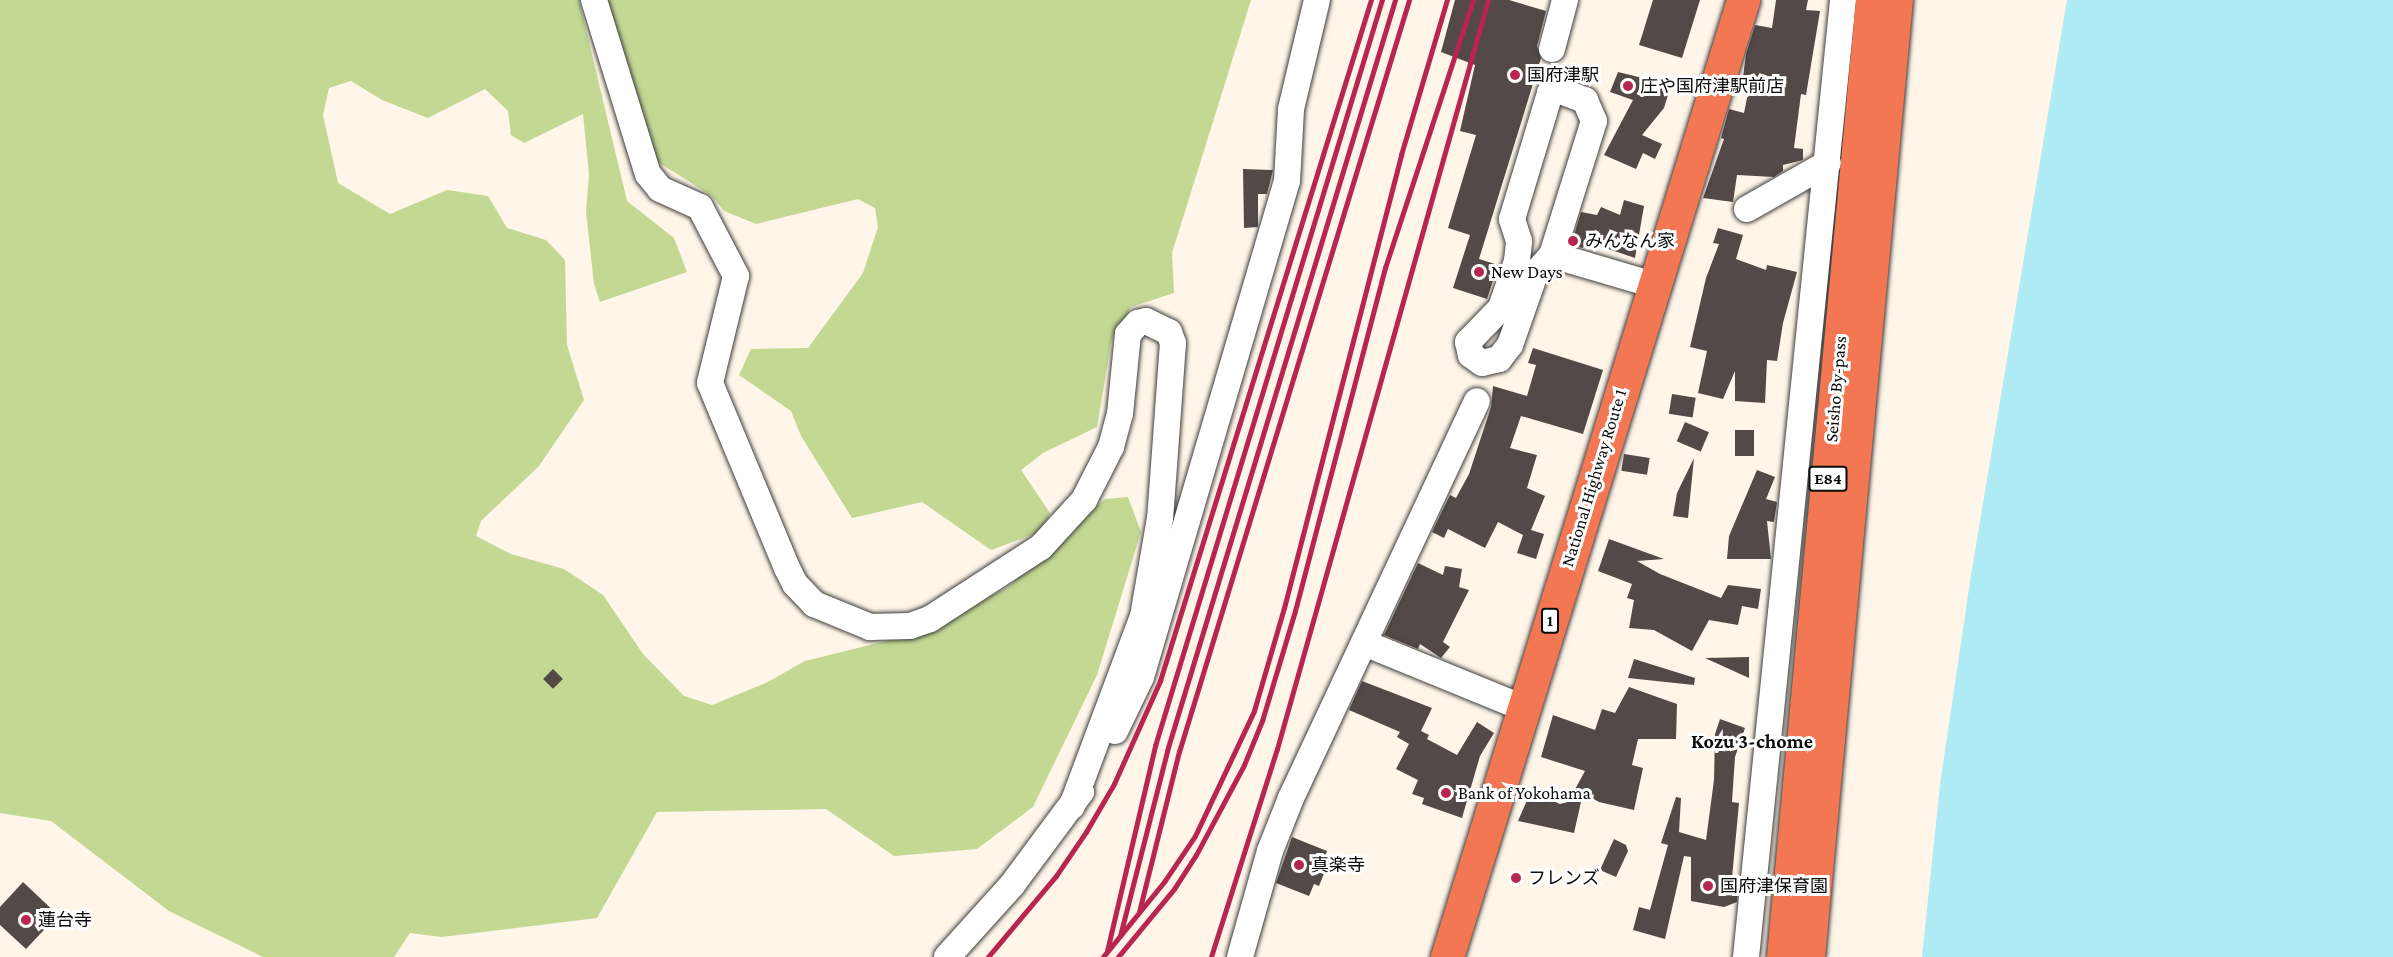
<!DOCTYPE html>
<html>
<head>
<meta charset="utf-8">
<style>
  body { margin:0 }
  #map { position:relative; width:2393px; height:957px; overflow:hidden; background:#fff5e8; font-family:"Crimson Pro","Noto Sans JP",serif }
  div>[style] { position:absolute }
  .forest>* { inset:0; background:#c2d893 }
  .water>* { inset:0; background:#aeebf5 }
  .building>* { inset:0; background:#534947; transform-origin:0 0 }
  .roads { filter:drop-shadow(0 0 2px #3d3d3d) drop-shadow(0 0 2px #3d3d3d) }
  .minor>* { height:26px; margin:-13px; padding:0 13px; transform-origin:13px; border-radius:13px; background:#fff }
  .highway>* { height:33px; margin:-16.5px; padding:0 16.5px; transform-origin:16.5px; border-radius:16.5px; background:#f37752 }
  .rail>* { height:4.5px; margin:-2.25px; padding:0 2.25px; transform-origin:2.25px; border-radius:2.25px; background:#b8254e }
  .dots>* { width:16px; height:16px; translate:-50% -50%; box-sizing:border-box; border:3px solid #fff; border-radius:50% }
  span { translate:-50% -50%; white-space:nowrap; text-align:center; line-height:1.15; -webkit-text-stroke:6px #fff; paint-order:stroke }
  .shield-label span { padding:2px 4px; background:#fff; border:2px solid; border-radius:4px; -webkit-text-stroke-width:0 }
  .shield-label { font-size:16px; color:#0a0a0a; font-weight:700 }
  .poi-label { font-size:18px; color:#0a0a0a }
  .left { translate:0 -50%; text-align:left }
  .street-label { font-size:18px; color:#0a0a0a }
  .neighbourhood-label { font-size:20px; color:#0a0a0a; font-weight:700 }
</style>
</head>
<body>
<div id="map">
  <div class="forest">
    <i style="clip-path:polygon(0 0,579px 0,627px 201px,674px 238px,687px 272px,600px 302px,594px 284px,586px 212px,589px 174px,583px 114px,524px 143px,511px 135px,508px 111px,485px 89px,428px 118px,382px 100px,351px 81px,329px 88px,323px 115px,338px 183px,390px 214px,447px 190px,488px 196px,507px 228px,546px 240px,565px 260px,567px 345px,584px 400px,539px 466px,481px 521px,476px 536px,511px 554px,564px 569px,603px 595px,643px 654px,684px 696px,712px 705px,766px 683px,805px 661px,906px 636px,1007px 588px,1105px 499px,1128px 497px,1141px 532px,1097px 675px,1033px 807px,977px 849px,894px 856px,826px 809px,657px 812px,597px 918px,442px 937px,410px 933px,394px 957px,263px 957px,169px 911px,51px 821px,0 813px)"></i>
    <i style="clip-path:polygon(603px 0,1251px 0,1172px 253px,1174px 293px,1131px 307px,1112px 338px,1097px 427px,1043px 453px,1021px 470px,1050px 513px,1042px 531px,991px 550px,922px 502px,852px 518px,801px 436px,791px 411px,739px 375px,751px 349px,808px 348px,863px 273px,878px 227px,875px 208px,858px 199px,756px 224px,724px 211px,712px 196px,658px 162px)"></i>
  </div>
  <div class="water">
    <i style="clip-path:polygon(2067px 0,2393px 0,2393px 957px,1922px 957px,1940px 785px,1971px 575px)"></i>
  </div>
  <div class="building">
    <i style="clip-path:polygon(1455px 0,1509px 0,1546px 11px,1537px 46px,1541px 58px,1479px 259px,1498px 265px,1487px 299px,1453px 288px,1470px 235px,1448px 228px,1476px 135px,1460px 131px,1475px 65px,1441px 52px)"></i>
    <i style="clip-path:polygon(1653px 0,1700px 0,1682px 58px,1639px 45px)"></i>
    <i style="clip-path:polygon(1776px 0,1808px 0,1806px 10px,1820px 11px,1806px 95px,1801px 94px,1794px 148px,1803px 149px,1803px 160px,1783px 165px,1783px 171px,1774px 177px,1737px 175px,1733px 202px,1703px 198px,1724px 139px,1721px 138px,1729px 109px,1744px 113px,1751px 78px,1743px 77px,1746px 54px,1755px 25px,1772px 28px)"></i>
    <i style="clip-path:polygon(1618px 72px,1671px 85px,1664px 108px,1642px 135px,1662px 144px,1655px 159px,1643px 153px,1636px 169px,1604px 155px,1633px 100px,1610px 92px)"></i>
    <i style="clip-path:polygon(1243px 169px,1273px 170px,1267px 194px,1258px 194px,1258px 227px,1244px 228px)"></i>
    <i style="clip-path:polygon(1624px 200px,1644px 206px,1635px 258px,1585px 241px,1583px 248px,1571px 245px,1581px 212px,1597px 215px,1601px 207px,1620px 215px)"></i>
    <i style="clip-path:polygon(1718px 228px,1743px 235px,1736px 259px,1766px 270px,1767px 265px,1797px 272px,1783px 323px,1777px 361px,1767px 360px,1765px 403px,1735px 401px,1735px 371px,1723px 399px,1698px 393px,1707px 351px,1690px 347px,1706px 278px,1719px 244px,1713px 243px)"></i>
    <i style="clip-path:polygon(1533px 348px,1603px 370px,1583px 434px,1521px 416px,1510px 448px,1537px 455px,1527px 488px,1545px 496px,1531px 530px,1544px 534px,1536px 559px,1517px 553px,1523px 535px,1498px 522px,1485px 548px,1448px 529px,1444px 538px,1432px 532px,1450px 495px,1456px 498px,1469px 474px,1491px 407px,1493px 386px,1527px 396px,1536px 365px,1528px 363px)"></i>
    <i style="left:1672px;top:394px;width:24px;height:20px;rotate:9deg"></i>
    <i style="left:1685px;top:422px;width:26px;height:21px;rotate:23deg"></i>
    <i style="left:1735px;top:430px;width:19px;height:26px"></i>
    <i style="left:1624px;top:454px;width:26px;height:17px;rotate:9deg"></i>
    <i style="clip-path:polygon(1694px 458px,1688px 518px,1673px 516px,1677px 493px)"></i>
    <i style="clip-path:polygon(1757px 470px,1775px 477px,1766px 499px,1777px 502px,1774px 522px,1767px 521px,1771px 559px,1727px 559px,1729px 536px)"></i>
    <i style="clip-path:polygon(1609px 539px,1664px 559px,1637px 561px,1660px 574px,1721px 598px,1728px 585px,1761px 589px,1758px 609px,1742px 606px,1738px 625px,1709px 620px,1692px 651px,1654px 630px,1629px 628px,1634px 600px,1627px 598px,1632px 584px,1598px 571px)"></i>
    <i style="clip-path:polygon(1418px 563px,1443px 575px,1445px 566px,1462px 569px,1459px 587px,1469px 590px,1443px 642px,1450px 647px,1441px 658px,1420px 644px,1418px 649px,1384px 635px)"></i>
    <i style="clip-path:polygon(1749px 657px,1749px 678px,1705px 658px)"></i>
    <i style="clip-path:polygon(1634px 659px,1695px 678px,1694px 685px,1628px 678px)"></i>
    <i style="left:553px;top:669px;width:14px;height:14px;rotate:45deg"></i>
    <i style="clip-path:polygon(1362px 681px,1432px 708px,1421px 731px,1429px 735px,1427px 739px,1457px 755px,1477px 722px,1494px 733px,1480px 756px,1462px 818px,1422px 804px,1424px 798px,1412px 794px,1418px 780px,1396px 769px,1409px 744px,1397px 737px,1400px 732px,1349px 710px)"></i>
    <i style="clip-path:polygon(1629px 687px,1677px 704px,1676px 739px,1638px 739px,1632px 765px,1643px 768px,1634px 810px,1599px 802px,1583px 793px,1574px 833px,1518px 821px,1531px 791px,1560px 804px,1568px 802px,1585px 771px,1541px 757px,1553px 715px,1595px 730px,1602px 709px,1615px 713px)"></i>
    <i style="clip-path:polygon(1720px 719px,1745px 728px,1735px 757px,1732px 802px,1739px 803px,1732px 878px,1738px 889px,1737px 902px,1724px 907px,1691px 901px,1691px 857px,1684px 856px,1665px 939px,1633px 930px,1639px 907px,1650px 910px,1668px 845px,1661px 843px,1676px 797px,1681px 798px,1679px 832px,1706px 840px,1714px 780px,1715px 734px)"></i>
    <i style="clip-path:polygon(1292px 837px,1327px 851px,1322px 864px,1327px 866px,1319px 886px,1314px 884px,1309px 896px,1276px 883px)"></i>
    <i style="clip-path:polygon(1614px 839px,1626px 845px,1628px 851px,1616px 877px,1600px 870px)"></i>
    <i style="clip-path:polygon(23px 882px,58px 915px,26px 949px,0 925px,0 907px)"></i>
  </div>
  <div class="roads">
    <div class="minor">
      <i style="left:594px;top:0;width:182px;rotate:72.8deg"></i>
      <i style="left:648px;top:174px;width:19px;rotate:51deg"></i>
      <i style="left:660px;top:189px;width:44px;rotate:24.2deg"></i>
      <i style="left:700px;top:207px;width:78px;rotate:62.4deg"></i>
      <i style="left:736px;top:276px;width:110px;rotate:103.7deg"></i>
      <i style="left:710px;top:383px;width:200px;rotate:67.4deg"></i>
      <i style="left:787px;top:568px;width:18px;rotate:63deg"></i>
      <i style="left:795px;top:584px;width:28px;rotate:46deg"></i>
      <i style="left:814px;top:604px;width:61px;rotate:22.3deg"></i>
      <i style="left:870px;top:627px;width:40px;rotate:-1.4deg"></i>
      <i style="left:910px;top:626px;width:21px;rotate:-19deg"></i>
      <i style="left:930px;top:619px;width:132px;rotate:-33deg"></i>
      <i style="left:1041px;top:547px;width:64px;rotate:-47.5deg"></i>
      <i style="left:1084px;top:500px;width:59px;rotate:-63deg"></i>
      <i style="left:1111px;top:447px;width:34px;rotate:-75deg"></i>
      <i style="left:1120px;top:414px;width:80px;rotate:-84.3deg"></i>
      <i style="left:1128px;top:334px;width:15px;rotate:-48deg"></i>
      <i style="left:1138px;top:323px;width:8px;rotate:-14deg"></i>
      <i style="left:1146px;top:321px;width:25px;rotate:26deg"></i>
      <i style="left:1169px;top:332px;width:12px;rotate:70deg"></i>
      <i style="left:1173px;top:343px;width:175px;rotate:94.2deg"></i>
      <i style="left:1160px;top:518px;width:99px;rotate:99.8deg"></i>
      <i style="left:1143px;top:616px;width:203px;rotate:110.5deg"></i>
      <i style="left:1552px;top:49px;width:51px;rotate:-75.1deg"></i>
      <i style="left:1561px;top:91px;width:26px;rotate:21deg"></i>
      <i style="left:1585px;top:100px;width:23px;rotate:67deg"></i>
      <i style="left:1594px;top:121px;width:140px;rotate:107.4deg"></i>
      <i style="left:1552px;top:255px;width:25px;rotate:132deg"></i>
      <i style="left:1535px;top:274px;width:75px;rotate:109.4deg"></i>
      <i style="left:1510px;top:345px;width:18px;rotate:128deg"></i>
      <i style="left:1499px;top:359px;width:17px;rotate:167deg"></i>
      <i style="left:1482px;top:363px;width:14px;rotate:-144deg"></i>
      <i style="left:1471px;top:355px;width:13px;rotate:-103deg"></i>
      <i style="left:1468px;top:342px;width:47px;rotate:-45.9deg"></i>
      <i style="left:1501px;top:308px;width:50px;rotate:-71.2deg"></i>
      <i style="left:1517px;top:261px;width:20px;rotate:-84deg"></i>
      <i style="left:1519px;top:241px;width:23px;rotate:-108deg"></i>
      <i style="left:1512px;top:219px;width:132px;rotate:-73.2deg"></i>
      <i style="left:1550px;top:93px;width:11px;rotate:-10deg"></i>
      <i style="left:1747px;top:209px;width:93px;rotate:-29.6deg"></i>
      <i style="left:1552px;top:255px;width:106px;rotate:16.4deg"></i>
      <i style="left:1364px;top:643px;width:172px;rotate:22.2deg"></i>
      <i style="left:1115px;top:731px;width:60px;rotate:-64.3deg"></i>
      <i style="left:1141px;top:677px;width:517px;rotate:-73.6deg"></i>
      <i style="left:1287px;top:181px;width:72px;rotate:-86.8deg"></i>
      <i style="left:1291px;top:109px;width:112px;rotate:-76.6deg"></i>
      <i style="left:947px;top:957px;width:97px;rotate:-47.9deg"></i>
      <i style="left:1012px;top:885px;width:116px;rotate:-53.4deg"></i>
      <i style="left:1240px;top:957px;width:110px;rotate:-74.2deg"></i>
      <i style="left:1270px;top:851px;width:57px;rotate:-68.4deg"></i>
      <i style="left:1291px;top:798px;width:438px;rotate:-64.9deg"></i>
      <i style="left:1746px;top:957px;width:962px;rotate:-84.21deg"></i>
    </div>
    <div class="highway">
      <i style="left:1447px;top:957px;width:1002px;rotate:-72.81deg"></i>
      <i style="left:1783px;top:957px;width:961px;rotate:-84.69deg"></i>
      <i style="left:1808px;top:957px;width:961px;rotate:-84.75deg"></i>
    </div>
  </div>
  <div class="rail">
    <i style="left:1139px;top:912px;width:165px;rotate:-76deg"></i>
    <i style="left:1179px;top:752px;width:786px;rotate:-72.99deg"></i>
    <i style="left:1120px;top:936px;width:191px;rotate:-75.7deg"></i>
    <i style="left:1167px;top:751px;width:785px;rotate:-73.11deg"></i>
    <i style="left:1107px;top:951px;width:211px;rotate:-76.8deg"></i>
    <i style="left:1155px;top:746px;width:780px;rotate:-73.08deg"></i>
    <i style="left:988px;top:957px;width:106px;rotate:-50deg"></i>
    <i style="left:1056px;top:876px;width:53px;rotate:-55.7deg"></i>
    <i style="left:1086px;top:832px;width:56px;rotate:-59.7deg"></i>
    <i style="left:1114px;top:784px;width:113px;rotate:-65.9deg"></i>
    <i style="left:1160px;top:681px;width:713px;rotate:-72.79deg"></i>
    <i style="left:1103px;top:957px;width:97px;rotate:-50.9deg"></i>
    <i style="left:1164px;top:882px;width:55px;rotate:-56deg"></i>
    <i style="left:1195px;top:836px;width:138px;rotate:-64.7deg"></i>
    <i style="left:1254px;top:711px;width:107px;rotate:-73.8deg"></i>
    <i style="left:1284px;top:608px;width:468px;rotate:-75.5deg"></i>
    <i style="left:1401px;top:155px;width:162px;rotate:-73.5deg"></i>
    <i style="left:1118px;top:957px;width:88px;rotate:-50.5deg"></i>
    <i style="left:1174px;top:889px;width:40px;rotate:-57.1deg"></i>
    <i style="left:1196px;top:855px;width:102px;rotate:-61.9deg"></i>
    <i style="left:1244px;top:765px;width:48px;rotate:-67.8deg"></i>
    <i style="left:1262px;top:721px;width:115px;rotate:-73.3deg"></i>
    <i style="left:1295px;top:611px;width:355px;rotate:-75.3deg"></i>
    <i style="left:1385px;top:268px;width:282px;rotate:-71.8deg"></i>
    <i style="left:1211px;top:957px;width:218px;rotate:-72.4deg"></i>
    <i style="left:1277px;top:749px;width:778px;rotate:-74.27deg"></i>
  </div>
  <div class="dots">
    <i style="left:1515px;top:75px;background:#b8254e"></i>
    <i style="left:1628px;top:86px;background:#b8254e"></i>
    <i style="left:1573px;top:241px;background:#b8254e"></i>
    <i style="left:1479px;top:272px;background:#b8254e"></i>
    <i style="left:1446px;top:793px;background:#b8254e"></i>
    <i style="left:1299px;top:865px;background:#b8254e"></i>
    <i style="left:1516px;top:878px;background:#b8254e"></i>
    <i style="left:1708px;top:886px;background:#b8254e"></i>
    <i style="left:26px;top:920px;background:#b8254e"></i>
  </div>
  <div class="shield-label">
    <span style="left:1828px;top:479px">E84</span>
    <span style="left:1550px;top:621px">1</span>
  </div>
  <div class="poi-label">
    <span class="left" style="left:1527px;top:75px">国府津駅</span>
    <span class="left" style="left:1640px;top:86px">庄や国府津駅前店</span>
    <span class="left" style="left:1585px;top:241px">みんなん家</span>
    <span class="left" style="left:1491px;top:272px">New Days</span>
    <span class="left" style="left:1458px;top:793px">Bank of Yokohama</span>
    <span class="left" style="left:1311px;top:865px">真楽寺</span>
    <span class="left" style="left:1528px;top:878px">フレンズ</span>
    <span class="left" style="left:1720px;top:886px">国府津保育園</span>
    <span class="left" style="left:38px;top:920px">蓮台寺</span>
  </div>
  <div class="street-label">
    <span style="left:1836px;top:389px;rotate:-85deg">Seisho By-pass</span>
    <span style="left:1594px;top:478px;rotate:-73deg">National Highway Route 1</span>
  </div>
  <div class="neighbourhood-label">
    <span style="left:1752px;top:741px">Kozu 3-chome</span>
  </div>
</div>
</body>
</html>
